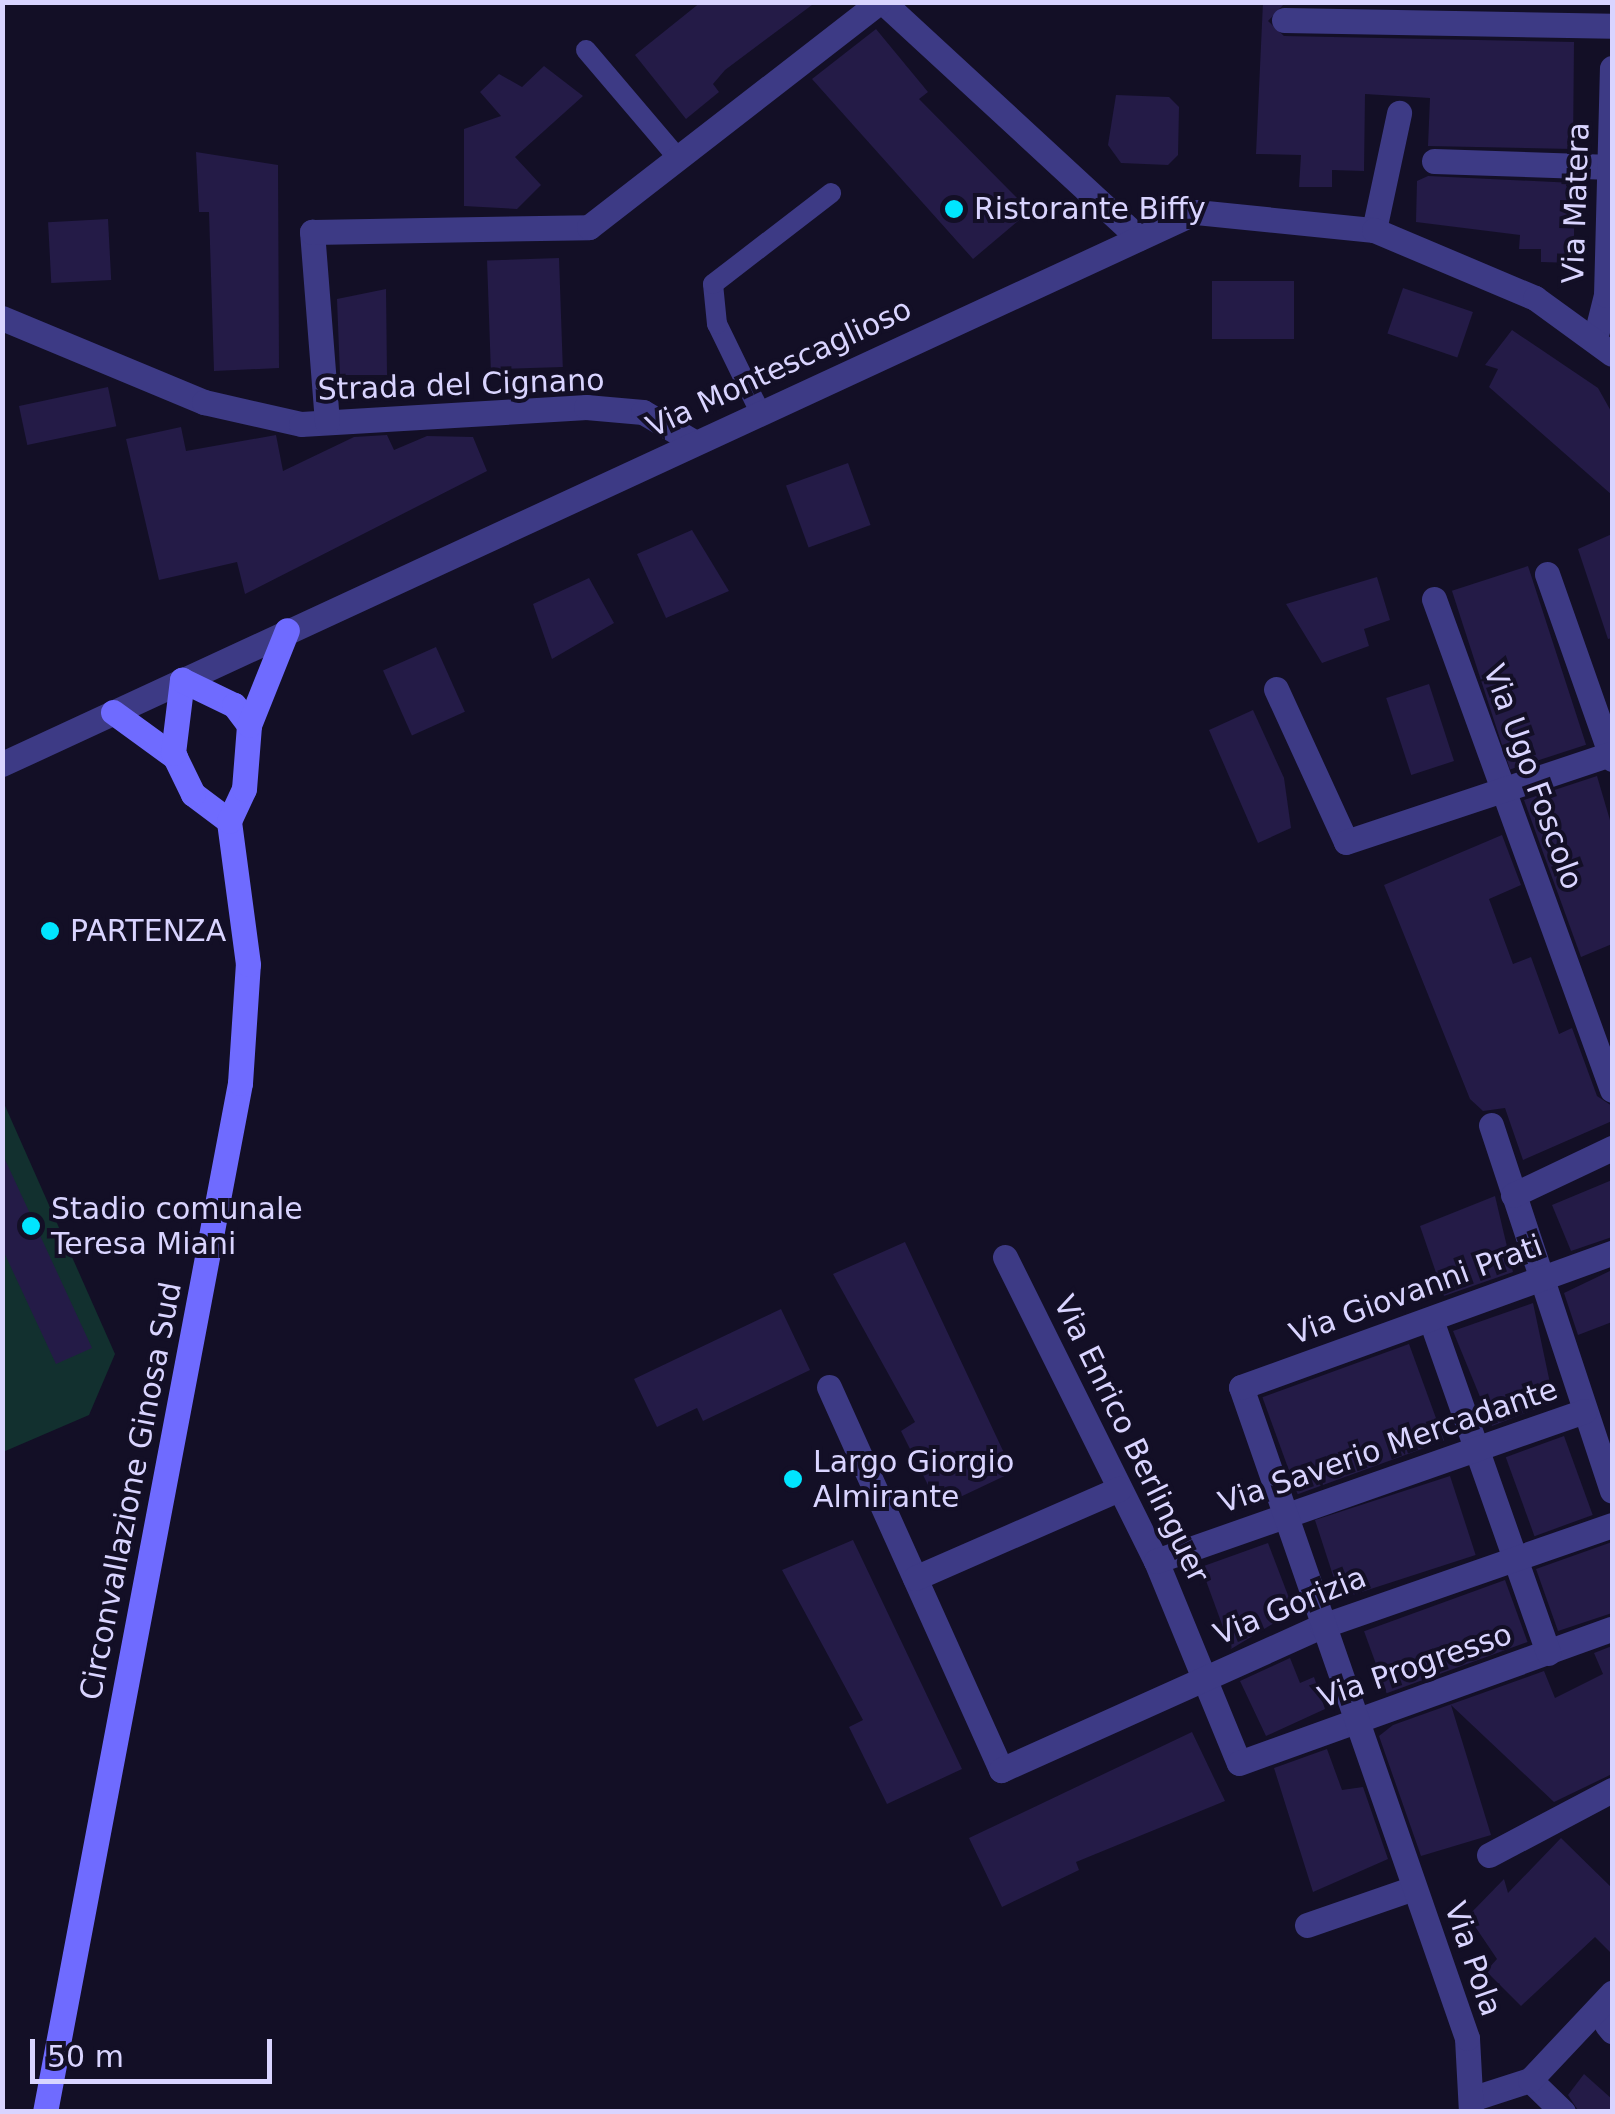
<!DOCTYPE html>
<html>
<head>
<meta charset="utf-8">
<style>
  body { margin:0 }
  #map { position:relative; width:1615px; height:2114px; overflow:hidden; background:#130f26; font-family:"DejaVu Sans",sans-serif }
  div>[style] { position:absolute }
  .green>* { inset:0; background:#12302f }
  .building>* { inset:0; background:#241b47; transform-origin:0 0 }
  .service>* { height:20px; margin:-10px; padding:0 10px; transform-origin:10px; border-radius:10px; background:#3d3a85 }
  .minor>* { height:25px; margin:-12.5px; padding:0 12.5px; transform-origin:12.5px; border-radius:12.5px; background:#3d3a85 }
  .tertiary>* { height:25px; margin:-12.5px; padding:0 12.5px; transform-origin:12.5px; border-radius:12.5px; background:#3d3a85 }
  .secondary>* { height:25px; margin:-12.5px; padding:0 12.5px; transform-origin:12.5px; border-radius:12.5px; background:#6f6bff }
  .dots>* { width:28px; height:28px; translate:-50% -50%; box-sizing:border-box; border:5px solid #130f26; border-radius:50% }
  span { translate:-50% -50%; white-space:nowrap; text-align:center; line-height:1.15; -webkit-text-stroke:8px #130f26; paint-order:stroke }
  .street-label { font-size:30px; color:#d9d4ff }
  .poi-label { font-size:30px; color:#d9d4ff }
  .left { translate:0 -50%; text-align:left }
  .frame { position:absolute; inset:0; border:5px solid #d9d4ff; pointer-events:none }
  .scale { position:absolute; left:30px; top:2039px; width:242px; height:45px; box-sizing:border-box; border:5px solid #d9d4ff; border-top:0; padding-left:12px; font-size:30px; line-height:35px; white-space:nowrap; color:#d9d4ff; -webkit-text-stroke:8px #130f26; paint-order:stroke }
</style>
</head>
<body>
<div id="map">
  <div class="green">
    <i style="clip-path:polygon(2px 1099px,115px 1354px,89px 1415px,3px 1452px)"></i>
  </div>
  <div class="building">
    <i style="clip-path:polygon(701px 2px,816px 2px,725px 70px,713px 84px,719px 92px,686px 119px,635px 55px)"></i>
    <i style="clip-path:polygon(1263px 2px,1575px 2px,1284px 4px,1268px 21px,1284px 36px,1574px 42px,1573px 149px,1428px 146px,1430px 98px,1365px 94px,1364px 171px,1332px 170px,1332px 187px,1299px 187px,1301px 155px,1256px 154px)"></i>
    <i style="clip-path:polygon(876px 29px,928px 92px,919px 99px,1030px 211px,973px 259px,812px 79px)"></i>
    <i style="clip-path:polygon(544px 66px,583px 96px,515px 157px,541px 185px,517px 209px,464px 206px,464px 129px,501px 116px,480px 92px,499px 74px,522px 87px)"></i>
    <i style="clip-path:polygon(1116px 95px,1169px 97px,1179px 107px,1178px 155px,1168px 165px,1121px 163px,1108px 145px)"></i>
    <i style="clip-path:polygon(196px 152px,278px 165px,279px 368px,214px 371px,209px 212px,199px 212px)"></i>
    <i style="clip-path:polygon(1428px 176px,1574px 183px,1574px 263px,1541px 262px,1541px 249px,1519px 249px,1520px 235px,1416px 222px,1417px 181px)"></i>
    <i style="left:108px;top:219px;width:61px;height:60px;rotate:87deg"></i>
    <i style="left:559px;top:258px;width:109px;height:72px;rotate:88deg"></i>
    <i style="left:1212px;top:281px;width:82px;height:58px"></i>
    <i style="left:1403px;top:288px;width:74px;height:48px;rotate:19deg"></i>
    <i style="clip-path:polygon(386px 289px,387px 375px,340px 375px,337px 299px)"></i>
    <i style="clip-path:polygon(1512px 330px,1598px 388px,1612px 413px,1612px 495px,1489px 387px,1498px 369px,1485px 365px)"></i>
    <i style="left:108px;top:387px;width:40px;height:91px;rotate:78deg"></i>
    <i style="clip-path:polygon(181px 427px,186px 451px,276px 435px,283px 471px,354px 437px,387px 435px,394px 450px,427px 436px,473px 437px,487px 471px,245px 594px,237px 562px,159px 580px,126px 439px)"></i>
    <i style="left:848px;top:463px;width:66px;height:66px;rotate:70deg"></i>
    <i style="clip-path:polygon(692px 530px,729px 591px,666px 618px,637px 554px)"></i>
    <i style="clip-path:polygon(1612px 534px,1612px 638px,1608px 639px,1578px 549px)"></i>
    <i style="left:1528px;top:566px;width:188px;height:80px;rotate:72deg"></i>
    <i style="clip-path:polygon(1377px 577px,1390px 620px,1364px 629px,1369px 646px,1322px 663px,1286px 604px)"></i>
    <i style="clip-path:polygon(589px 578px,614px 623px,552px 659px,533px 604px)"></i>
    <i style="left:436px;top:647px;width:71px;height:58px;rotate:66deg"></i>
    <i style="left:1429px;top:684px;width:81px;height:45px;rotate:72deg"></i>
    <i style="clip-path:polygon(1253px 710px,1284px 778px,1291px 828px,1258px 843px,1209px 730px)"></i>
    <i style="clip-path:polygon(1597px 776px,1612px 827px,1612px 944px,1581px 957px,1524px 800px)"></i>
    <i style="clip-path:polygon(1502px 835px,1521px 885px,1489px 899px,1513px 964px,1531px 957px,1559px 1034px,1572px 1028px,1597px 1096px,1612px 1106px,1612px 1121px,1523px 1160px,1505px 1108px,1483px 1111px,1470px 1099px,1384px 885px)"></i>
    <i style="clip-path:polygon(2px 1153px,92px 1348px,56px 1364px,2px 1248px)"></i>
    <i style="clip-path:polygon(1612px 1180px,1612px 1237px,1571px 1251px,1552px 1205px)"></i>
    <i style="clip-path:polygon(1495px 1196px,1513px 1272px,1444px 1296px,1420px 1226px)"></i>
    <i style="clip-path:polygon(905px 1242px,1013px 1472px,939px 1507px,901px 1431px,915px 1422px,833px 1274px)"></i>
    <i style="clip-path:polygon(1612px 1270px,1612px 1322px,1578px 1335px,1564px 1293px)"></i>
    <i style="clip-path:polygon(1533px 1303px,1554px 1402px,1492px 1426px,1453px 1331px)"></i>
    <i style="clip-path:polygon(781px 1309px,810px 1370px,703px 1421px,697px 1408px,657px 1427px,634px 1379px)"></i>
    <i style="left:1409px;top:1344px;width:103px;height:156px;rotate:70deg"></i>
    <i style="left:1564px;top:1436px;width:84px;height:62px;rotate:70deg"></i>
    <i style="left:1450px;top:1476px;width:83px;height:142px;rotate:72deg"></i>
    <i style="clip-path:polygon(853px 1540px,962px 1769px,887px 1804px,849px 1727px,863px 1720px,782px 1570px)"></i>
    <i style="clip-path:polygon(1612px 1542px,1612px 1613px,1558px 1631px,1536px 1569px)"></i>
    <i style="clip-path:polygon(1268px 1543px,1294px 1611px,1231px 1649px,1201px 1567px)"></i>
    <i style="left:1505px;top:1580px;width:66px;height:150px;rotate:70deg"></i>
    <i style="clip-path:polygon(1612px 1646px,1612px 1774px,1554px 1802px,1451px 1705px,1491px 1835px,1421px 1856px,1379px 1736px,1393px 1725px,1544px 1671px,1555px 1698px,1603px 1674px,1594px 1653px)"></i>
    <i style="clip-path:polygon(1290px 1658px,1300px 1683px,1314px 1677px,1325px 1709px,1266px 1736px,1240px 1681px)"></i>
    <i style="clip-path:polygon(1192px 1732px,1225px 1801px,1076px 1862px,1079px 1870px,1002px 1907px,969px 1838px)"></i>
    <i style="clip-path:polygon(1327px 1749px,1342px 1790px,1363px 1787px,1388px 1859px,1313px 1892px,1274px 1768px)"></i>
    <i style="clip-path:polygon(1561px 1838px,1612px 1888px,1612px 1954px,1595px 1937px,1521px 2006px,1486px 1971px,1497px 1959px,1468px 1916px,1504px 1879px,1508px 1893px)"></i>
    <i style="clip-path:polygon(1584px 2074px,1612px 2099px,1612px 2112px,1579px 2112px,1568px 2095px)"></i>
  </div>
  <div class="service">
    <i style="left:586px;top:50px;width:142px;rotate:49.6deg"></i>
    <i style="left:760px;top:412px;width:98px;rotate:-116deg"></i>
    <i style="left:717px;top:324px;width:40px;rotate:-95.7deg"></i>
    <i style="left:713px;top:284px;width:149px;rotate:-37.6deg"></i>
  </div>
  <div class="minor">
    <i style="left:883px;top:2px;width:348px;rotate:42.7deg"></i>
    <i style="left:1284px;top:20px;width:328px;rotate:1deg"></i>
    <i style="left:1434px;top:161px;width:178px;rotate:1.9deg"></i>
    <i style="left:1374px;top:230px;width:120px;rotate:-77.9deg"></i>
    <i style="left:2px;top:318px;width:219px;rotate:22.6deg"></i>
    <i style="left:204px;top:402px;width:99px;rotate:12.8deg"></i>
    <i style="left:301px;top:424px;width:286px;rotate:-3.4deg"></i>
    <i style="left:586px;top:407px;width:57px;rotate:5deg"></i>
    <i style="left:643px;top:412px;width:59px;rotate:30.5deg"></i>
    <i style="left:327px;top:422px;width:191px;rotate:-94.5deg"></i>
    <i style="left:312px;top:232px;width:277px;rotate:-1deg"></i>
    <i style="left:589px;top:227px;width:367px;rotate:-37.8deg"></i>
    <i style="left:1547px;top:574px;width:196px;rotate:70.6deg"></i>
    <i style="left:1434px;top:599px;width:522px;rotate:70.07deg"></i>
    <i style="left:1276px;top:689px;width:168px;rotate:65.4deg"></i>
    <i style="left:1346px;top:842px;width:279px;rotate:-18.4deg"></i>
    <i style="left:1491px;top:1125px;width:385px;rotate:71.7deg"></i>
    <i style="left:1513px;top:1195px;width:110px;rotate:-25.4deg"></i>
    <i style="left:1005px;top:1257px;width:339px;rotate:63.6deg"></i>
    <i style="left:1156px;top:1561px;width:218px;rotate:67.7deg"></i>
    <i style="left:1239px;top:1763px;width:396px;rotate:-19.8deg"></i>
    <i style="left:1431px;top:1320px;width:353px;rotate:70.6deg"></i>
    <i style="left:829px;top:1387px;width:420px;rotate:65.8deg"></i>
    <i style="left:1001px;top:1770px;width:352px;rotate:-24.2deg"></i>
    <i style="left:1322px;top:1626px;width:307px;rotate:-19.2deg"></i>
    <i style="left:1156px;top:1561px;width:454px;rotate:-19.3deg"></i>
    <i style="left:915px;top:1578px;width:223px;rotate:-23.6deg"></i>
    <i style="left:1489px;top:1855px;width:139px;rotate:-27.9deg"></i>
    <i style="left:1307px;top:1925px;width:113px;rotate:-19.1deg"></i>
    <i style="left:1607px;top:2025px;width:8px;rotate:50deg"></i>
    <i style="left:1530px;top:2080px;width:46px;rotate:44.1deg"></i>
    <i style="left:1471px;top:2099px;width:62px;rotate:-17.9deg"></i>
    <i style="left:1530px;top:2080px;width:120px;rotate:-46.7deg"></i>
    <i style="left:1471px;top:2112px;width:74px;rotate:-93.1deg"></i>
    <i style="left:1467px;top:2038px;width:689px;rotate:-109.14deg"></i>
    <i style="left:1241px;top:1387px;width:394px;rotate:-19.9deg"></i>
  </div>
  <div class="tertiary">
    <i style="left:1595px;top:339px;width:45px;rotate:-76deg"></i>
    <i style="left:1606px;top:295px;width:227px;rotate:-88.5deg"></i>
    <i style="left:2px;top:764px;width:1315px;rotate:-24.81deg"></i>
    <i style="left:1196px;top:212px;width:179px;rotate:5.8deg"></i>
    <i style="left:1374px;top:230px;width:175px;rotate:22.9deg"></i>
    <i style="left:1535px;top:298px;width:95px;rotate:36deg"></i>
  </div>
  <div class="secondary">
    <i style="left:113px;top:712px;width:77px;rotate:36deg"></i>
    <i style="left:229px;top:821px;width:45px;rotate:-143.1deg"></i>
    <i style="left:193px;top:794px;width:46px;rotate:-116deg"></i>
    <i style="left:173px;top:753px;width:74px;rotate:-83deg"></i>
    <i style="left:182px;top:680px;width:58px;rotate:25.7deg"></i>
    <i style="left:234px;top:705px;width:25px;rotate:53deg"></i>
    <i style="left:45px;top:2112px;width:1047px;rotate:-79.27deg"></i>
    <i style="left:240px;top:1083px;width:119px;rotate:-86.2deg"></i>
    <i style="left:248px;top:964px;width:144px;rotate:-97.6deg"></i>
    <i style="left:229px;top:821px;width:35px;rotate:-65deg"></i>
    <i style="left:244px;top:789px;width:64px;rotate:-85.5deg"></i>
    <i style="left:249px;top:725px;width:102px;rotate:-68.2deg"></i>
  </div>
  <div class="dots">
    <i style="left:954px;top:209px;background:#00e5ff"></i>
    <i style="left:50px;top:931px;background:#00e5ff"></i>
    <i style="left:31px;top:1226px;background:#00e5ff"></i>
    <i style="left:793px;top:1479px;background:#00e5ff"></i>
  </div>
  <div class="street-label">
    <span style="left:1576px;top:203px;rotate:-88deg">Via Matera</span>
    <span style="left:779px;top:368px;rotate:-25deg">Via Montescaglioso</span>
    <span style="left:461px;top:385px;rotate:-2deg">Strada del Cignano</span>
    <span style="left:1533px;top:777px;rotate:70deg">Via Ugo Foscolo</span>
    <span style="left:1416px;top:1290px;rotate:-20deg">Via Giovanni Prati</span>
    <span style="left:1131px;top:1439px;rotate:64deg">Via Enrico Berlinguer</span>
    <span style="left:1388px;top:1446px;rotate:-19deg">Via Saverio Mercadante</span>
    <span style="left:131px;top:1491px;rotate:-79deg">Circonvallazione Ginosa Sud</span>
    <span style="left:1290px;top:1606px;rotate:-22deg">Via Gorizia</span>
    <span style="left:1415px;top:1666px;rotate:-19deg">Via Progresso</span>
    <span style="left:1473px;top:1959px;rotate:71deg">Via Pola</span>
  </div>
  <div class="poi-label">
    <span class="left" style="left:974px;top:209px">Ristorante Biffy</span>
    <span class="left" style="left:70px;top:931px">PARTENZA</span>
    <span class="left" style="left:51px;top:1226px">Stadio comunale<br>Teresa Miani</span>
    <span class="left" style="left:813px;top:1479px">Largo Giorgio<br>Almirante</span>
  </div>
  <div class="frame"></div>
  <div class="scale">50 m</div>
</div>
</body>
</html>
